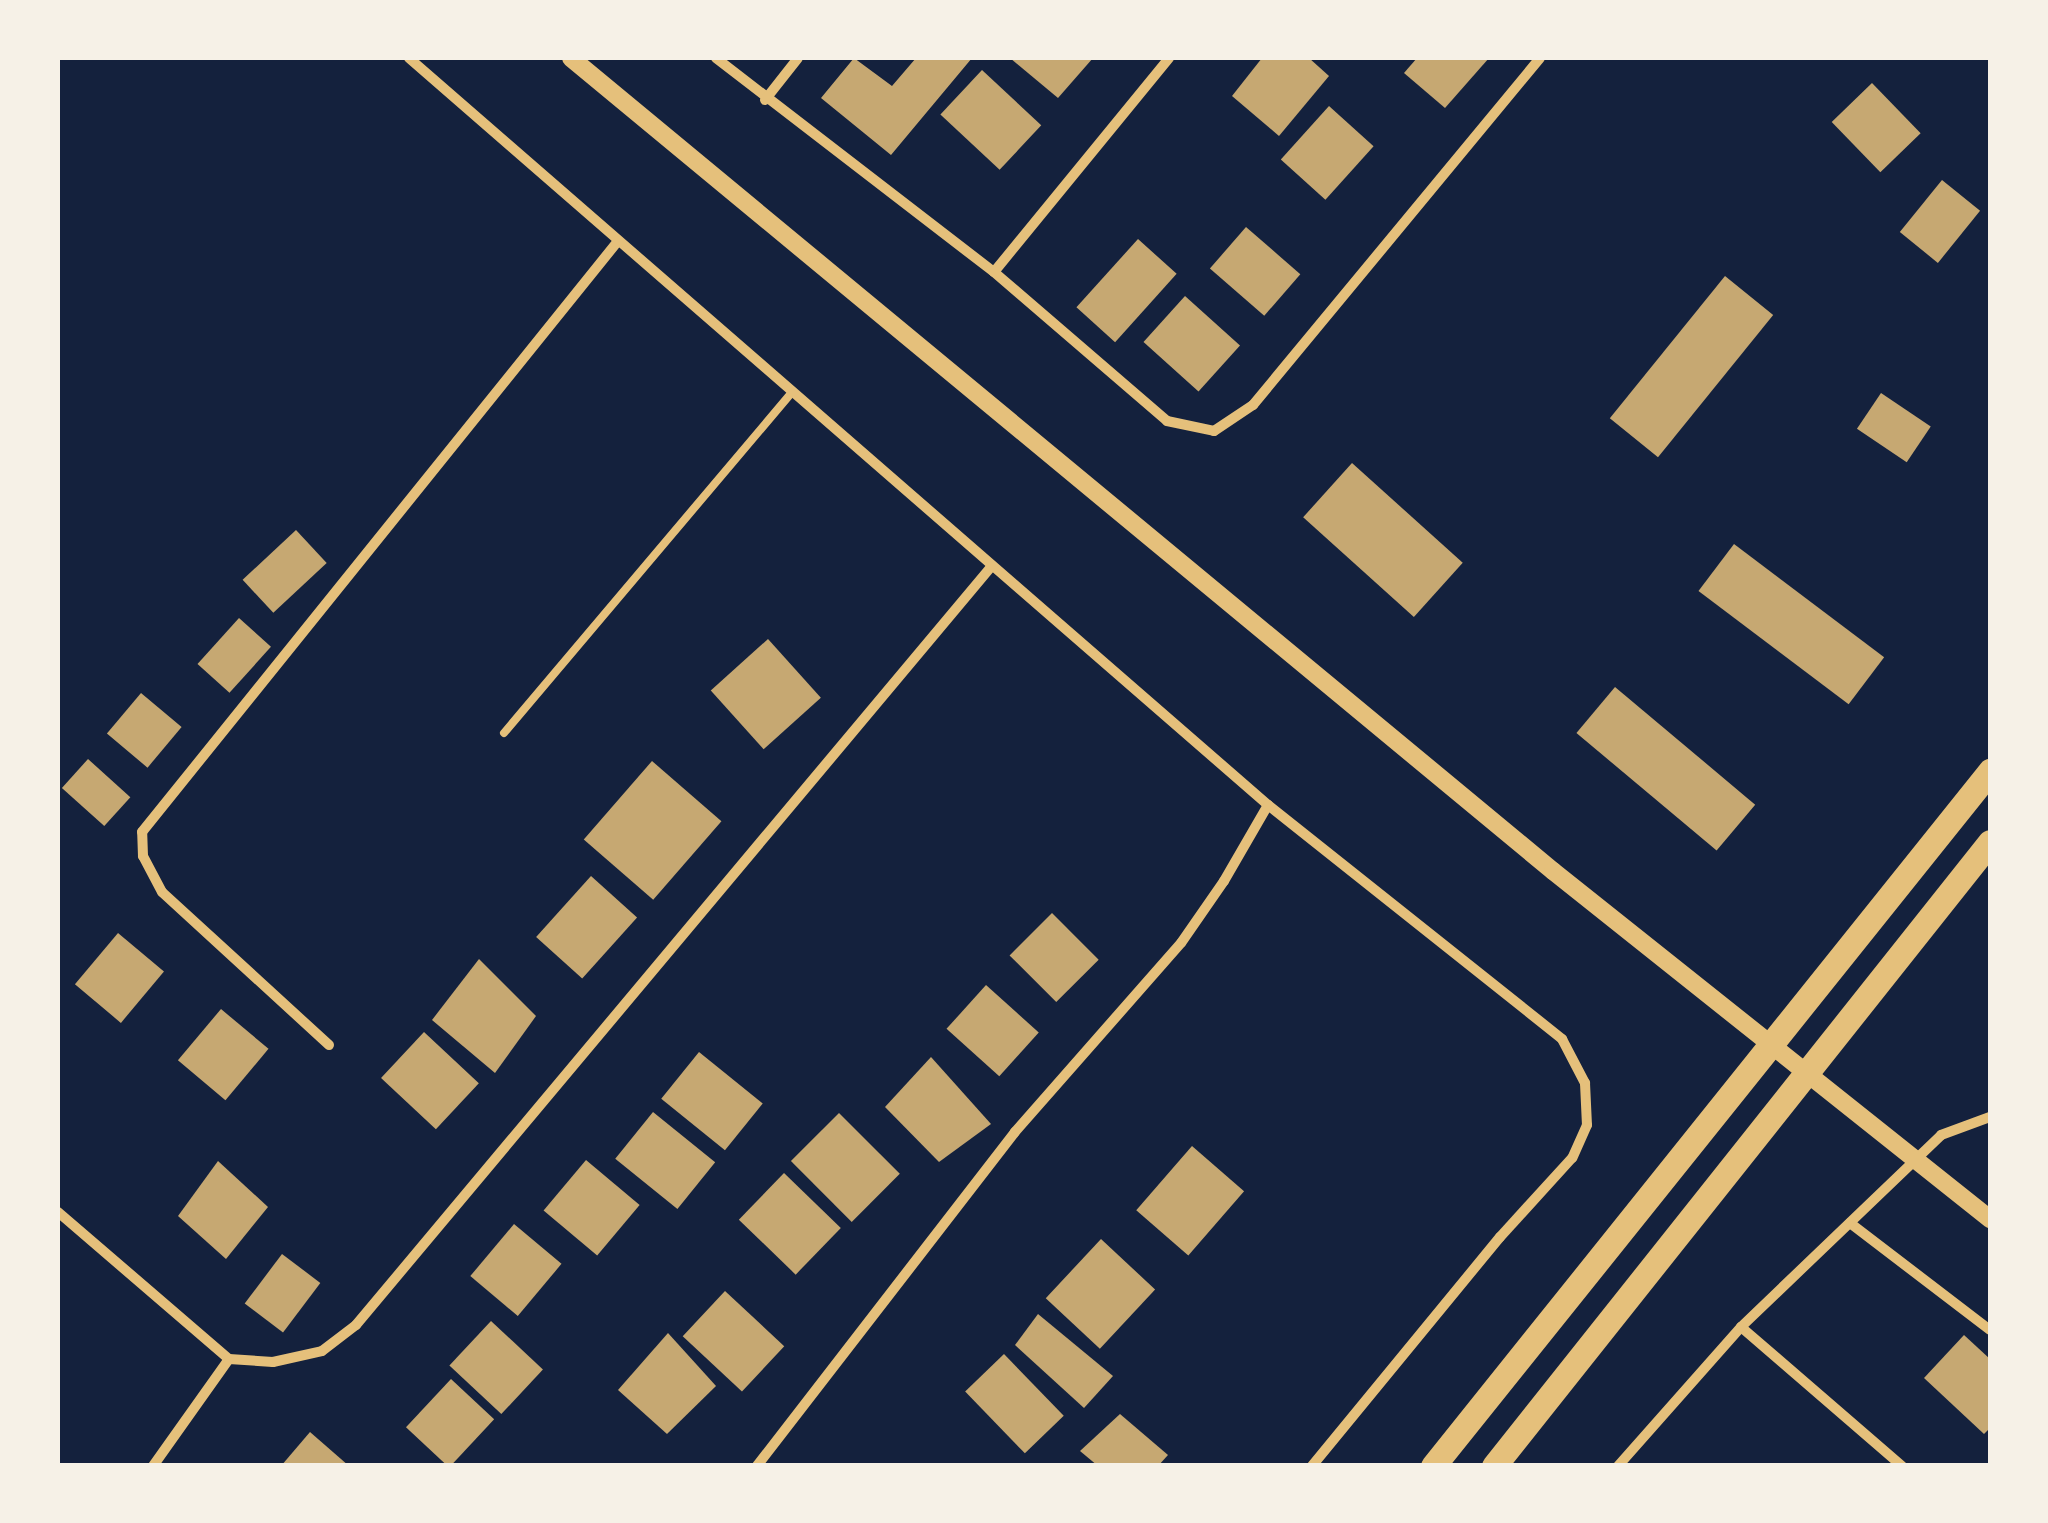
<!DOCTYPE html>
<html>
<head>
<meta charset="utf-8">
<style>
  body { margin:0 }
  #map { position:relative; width:2048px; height:1523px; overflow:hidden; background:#14213d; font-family:Manrope,sans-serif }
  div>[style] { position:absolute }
  .building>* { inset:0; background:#c6a872; transform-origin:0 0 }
  .service>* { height:8px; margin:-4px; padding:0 4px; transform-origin:4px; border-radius:4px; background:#e5c07b }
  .minor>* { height:10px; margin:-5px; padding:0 5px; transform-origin:5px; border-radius:5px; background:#e5c07b }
  .tertiary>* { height:18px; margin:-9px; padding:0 9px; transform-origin:9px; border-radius:9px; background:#e5c07b }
  .primary>* { height:25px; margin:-12.5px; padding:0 12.5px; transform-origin:12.5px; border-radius:12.5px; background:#e5c07b }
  span { translate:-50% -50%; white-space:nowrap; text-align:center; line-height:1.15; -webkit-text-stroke:8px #f6f1e7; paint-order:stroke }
  .frame { position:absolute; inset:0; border:60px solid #f6f1e7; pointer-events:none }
</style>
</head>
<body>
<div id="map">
  <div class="building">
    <i style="clip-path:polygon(854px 58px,892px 86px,916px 58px,972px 58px,891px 155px,821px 98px)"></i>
    <i style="clip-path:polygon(1010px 58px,1093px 58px,1058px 98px)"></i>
    <i style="clip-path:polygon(1262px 58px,1309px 58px,1329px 76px,1279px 136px,1232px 96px)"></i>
    <i style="clip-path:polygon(1417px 58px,1489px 58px,1445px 108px,1404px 73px)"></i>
    <i style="left:982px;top:70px;width:81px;height:61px;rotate:43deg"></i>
    <i style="left:1872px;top:83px;width:70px;height:56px;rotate:46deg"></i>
    <i style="left:1329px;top:106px;width:60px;height:72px;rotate:42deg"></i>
    <i style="left:1942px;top:180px;width:49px;height:67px;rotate:39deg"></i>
    <i style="left:1246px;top:227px;width:72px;height:55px;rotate:41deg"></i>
    <i style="left:1138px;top:239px;width:52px;height:92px;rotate:42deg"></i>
    <i style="left:1725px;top:276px;width:62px;height:183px;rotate:39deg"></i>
    <i style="left:1185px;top:296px;width:74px;height:62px;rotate:42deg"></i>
    <i style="left:1881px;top:393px;width:60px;height:43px;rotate:34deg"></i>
    <i style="left:1352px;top:463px;width:149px;height:73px;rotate:42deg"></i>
    <i style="left:296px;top:530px;width:45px;height:73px;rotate:47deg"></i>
    <i style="left:1734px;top:544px;width:188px;height:59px;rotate:37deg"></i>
    <i style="left:239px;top:618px;width:43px;height:62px;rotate:42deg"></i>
    <i style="left:768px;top:639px;width:79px;height:77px;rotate:48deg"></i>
    <i style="left:1615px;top:687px;width:183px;height:60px;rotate:40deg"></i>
    <i style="left:141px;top:693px;width:53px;height:53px;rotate:40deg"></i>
    <i style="left:88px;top:759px;width:57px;height:39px;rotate:42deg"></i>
    <i style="left:652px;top:761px;width:92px;height:104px;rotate:41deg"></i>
    <i style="left:591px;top:876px;width:62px;height:82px;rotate:42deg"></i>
    <i style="left:1052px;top:913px;width:66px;height:60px;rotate:45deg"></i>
    <i style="left:118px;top:933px;width:60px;height:67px;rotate:40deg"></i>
    <i style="clip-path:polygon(479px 959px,536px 1016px,495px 1073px,432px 1020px)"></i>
    <i style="left:986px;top:985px;width:71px;height:59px;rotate:42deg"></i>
    <i style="left:221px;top:1009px;width:62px;height:67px;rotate:40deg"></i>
    <i style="left:424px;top:1032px;width:75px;height:63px;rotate:43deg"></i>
    <i style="left:699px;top:1052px;width:82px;height:60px;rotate:39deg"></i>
    <i style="clip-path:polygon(931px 1057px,991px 1124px,939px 1162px,885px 1107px)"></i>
    <i style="left:653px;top:1112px;width:80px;height:60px;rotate:39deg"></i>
    <i style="left:839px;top:1113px;width:86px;height:68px;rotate:45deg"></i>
    <i style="left:1192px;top:1146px;width:69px;height:85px;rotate:41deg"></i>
    <i style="left:586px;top:1160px;width:70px;height:66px;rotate:40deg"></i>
    <i style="clip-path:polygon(218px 1161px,268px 1207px,226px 1259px,178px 1216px)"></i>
    <i style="left:784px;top:1173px;width:79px;height:65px;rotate:44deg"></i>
    <i style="left:514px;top:1224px;width:62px;height:68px;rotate:40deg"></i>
    <i style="left:1101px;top:1239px;width:74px;height:81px;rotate:43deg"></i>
    <i style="left:282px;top:1254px;width:48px;height:62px;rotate:37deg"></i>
    <i style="left:725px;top:1291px;width:81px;height:62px;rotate:43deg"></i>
    <i style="clip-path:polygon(1038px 1314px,1113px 1376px,1084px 1408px,1015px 1345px)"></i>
    <i style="left:491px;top:1321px;width:71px;height:61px;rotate:43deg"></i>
    <i style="clip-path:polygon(668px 1333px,716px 1386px,667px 1434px,618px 1390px)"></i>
    <i style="clip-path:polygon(1964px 1335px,1990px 1359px,1990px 1428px,1984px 1434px,1924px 1378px)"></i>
    <i style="left:1004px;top:1354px;width:86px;height:54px;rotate:46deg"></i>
    <i style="left:451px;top:1379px;width:59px;height:66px;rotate:43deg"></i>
    <i style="clip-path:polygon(1120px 1414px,1168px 1455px,1158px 1466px,1098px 1466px,1080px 1451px)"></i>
    <i style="clip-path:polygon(310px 1432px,349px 1466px,281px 1466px)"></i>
  </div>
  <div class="service">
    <i style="left:504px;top:733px;width:445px;rotate:-49.8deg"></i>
  </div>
  <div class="minor">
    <i style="left:409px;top:58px;width:1138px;rotate:41.01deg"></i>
    <i style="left:1268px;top:805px;width:88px;rotate:120.1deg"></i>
    <i style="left:1224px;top:881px;width:75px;rotate:124.7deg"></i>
    <i style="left:1181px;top:943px;width:252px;rotate:131.3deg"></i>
    <i style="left:1015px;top:1132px;width:422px;rotate:127.7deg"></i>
    <i style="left:716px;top:58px;width:351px;rotate:37.6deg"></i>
    <i style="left:994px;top:272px;width:228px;rotate:40.7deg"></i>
    <i style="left:1167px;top:421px;width:48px;rotate:12deg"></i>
    <i style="left:1214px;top:431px;width:47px;rotate:-33.7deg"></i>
    <i style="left:1253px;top:405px;width:450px;rotate:-50.4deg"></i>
    <i style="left:765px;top:100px;width:53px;rotate:-51.8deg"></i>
    <i style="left:994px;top:272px;width:276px;rotate:-50.7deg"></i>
    <i style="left:1268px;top:805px;width:376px;rotate:38.5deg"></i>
    <i style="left:1562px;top:1039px;width:50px;rotate:62.4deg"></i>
    <i style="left:1585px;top:1083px;width:42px;rotate:87.3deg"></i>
    <i style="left:1587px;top:1125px;width:36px;rotate:114deg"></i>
    <i style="left:1572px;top:1158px;width:107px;rotate:132.3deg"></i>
    <i style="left:1500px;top:1237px;width:296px;rotate:129.4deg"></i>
    <i style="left:329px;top:1045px;width:226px;rotate:-137.5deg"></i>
    <i style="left:162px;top:892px;width:41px;rotate:-117.8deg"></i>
    <i style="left:143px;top:856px;width:24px;rotate:-92deg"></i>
    <i style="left:142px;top:832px;width:759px;rotate:-51.15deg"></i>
    <i style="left:58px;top:1212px;width:225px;rotate:40.7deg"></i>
    <i style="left:1850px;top:1223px;width:176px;rotate:37.4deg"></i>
    <i style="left:1741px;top:1327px;width:213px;rotate:40.8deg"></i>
    <i style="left:153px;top:1466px;width:131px;rotate:-54.6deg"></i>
    <i style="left:229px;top:1359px;width:44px;rotate:3.9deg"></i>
    <i style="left:273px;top:1362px;width:50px;rotate:-12.7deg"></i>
    <i style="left:322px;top:1351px;width:43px;rotate:-37.4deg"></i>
    <i style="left:356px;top:1325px;width:987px;rotate:-50.05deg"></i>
    <i style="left:1618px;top:1466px;width:186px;rotate:-48.5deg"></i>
    <i style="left:1741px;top:1327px;width:277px;rotate:-43.8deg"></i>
    <i style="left:1941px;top:1135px;width:52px;rotate:-20.2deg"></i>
  </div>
  <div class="tertiary">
    <i style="left:571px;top:58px;width:1275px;rotate:39.62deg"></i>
    <i style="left:1553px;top:871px;width:559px;rotate:38.53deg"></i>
  </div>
  <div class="primary">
    <i style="left:1433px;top:1466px;width:891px;rotate:-51.29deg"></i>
    <i style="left:1494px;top:1466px;width:797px;rotate:-51.52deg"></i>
  </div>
  <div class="frame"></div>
</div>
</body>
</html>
